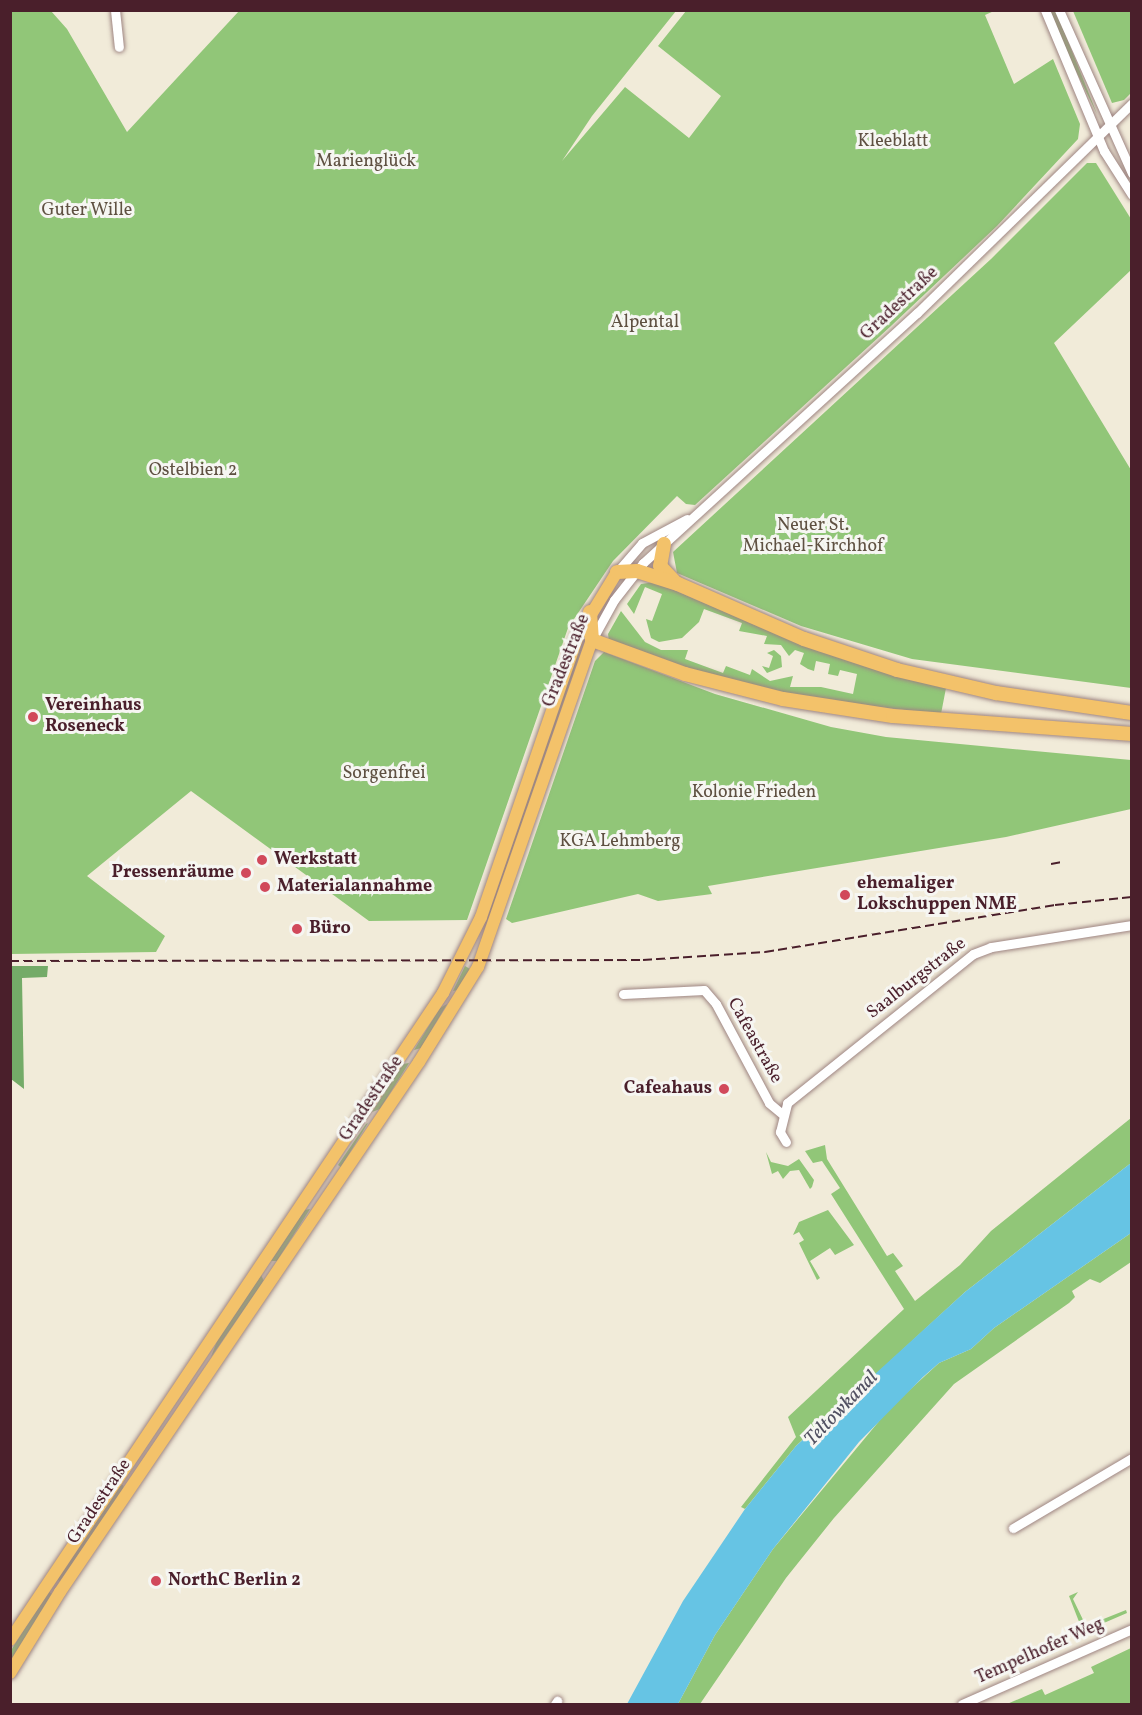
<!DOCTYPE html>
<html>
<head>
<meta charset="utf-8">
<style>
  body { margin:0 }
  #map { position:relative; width:1142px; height:1715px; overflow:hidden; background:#f1ebd9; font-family:Vollkorn,serif }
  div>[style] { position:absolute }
  .green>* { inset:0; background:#91c678 }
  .forest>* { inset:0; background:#74ab68 }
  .water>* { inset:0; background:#66c4e4 }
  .roads { filter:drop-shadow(0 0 2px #9e8582) drop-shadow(0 0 2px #9e8582) }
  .minor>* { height:9px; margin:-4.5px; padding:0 4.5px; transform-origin:4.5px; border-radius:4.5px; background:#fff }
  .major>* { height:12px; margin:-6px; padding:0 6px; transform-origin:6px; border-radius:6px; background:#f3c26a }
  .highway>* { height:14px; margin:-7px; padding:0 7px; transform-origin:7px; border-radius:7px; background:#f3c26a }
  .rail>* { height:2px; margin-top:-1px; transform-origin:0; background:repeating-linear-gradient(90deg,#4a1f2b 0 9px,transparent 0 13.5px) }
  .dots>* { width:16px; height:16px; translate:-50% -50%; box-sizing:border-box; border:3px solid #f6f6f2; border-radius:50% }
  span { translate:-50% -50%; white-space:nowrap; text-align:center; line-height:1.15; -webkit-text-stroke:6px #f6f6f2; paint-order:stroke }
  .park-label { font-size:18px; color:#5f5142 }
  .street-label { font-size:18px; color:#4a1f2b }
  .poi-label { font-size:18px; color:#4a1f2b; font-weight:700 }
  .left { translate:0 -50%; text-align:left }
  .right { translate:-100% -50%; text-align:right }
  .water-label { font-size:20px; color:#525162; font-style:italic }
  .frame { position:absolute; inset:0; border:12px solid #4a1f2b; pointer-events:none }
</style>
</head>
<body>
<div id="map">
  <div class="green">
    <i style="clip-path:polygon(239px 11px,676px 11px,592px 116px,562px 161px,625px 87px,689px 138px,721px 96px,658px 46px,686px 11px,994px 11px,985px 15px,1014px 84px,1053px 59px,1080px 124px,1078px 139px,997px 226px,891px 326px,695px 505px,686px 504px,677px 496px,613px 561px,568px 628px,467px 920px,369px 921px,191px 791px,87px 876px,165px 936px,156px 952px,11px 954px,11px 11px,51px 11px,67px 29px,127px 132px)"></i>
    <i style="clip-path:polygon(1050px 11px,1056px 11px,1097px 114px,1071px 61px)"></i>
    <i style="clip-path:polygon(1073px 11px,1131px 11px,1131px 93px,1124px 100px,1112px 103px)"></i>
    <i style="clip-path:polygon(1087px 163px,1096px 163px,1131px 219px,1131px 270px,1054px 343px,1131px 470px,1131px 688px,912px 659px,801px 626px,677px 573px,673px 552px,991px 259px)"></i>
    <i style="clip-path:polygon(655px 582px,818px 651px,946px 688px,941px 714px,814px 700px,686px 669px,609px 641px,608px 634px,621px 611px,645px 642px,661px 650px,688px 650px,685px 659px,723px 673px,726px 666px,750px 675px,752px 669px,770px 681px,793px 676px,790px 687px,821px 687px,853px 694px,857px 674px,840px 670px,838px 676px,828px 674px,830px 664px,816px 661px,814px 671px,808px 669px,800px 664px,804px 653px,795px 650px,789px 656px,781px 645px,764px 644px,767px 636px,739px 631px,742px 623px,704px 609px,699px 622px,682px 638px,659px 642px,651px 638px,646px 619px,652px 621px,662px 594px,645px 587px,634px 614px,627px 604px,641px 584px)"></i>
    <i style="clip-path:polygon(578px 649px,581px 650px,488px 920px,486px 919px)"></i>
    <i style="clip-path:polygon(774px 650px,781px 656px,782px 667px,767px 673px,762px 666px,769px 668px,773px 656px,767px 653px)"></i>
    <i style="clip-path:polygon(604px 652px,715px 694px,831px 727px,886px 737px,1131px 760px,1131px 809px,1006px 837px,708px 886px,712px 894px,658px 901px,638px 894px,512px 923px,506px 919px,595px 661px)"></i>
    <i style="clip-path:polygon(465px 966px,470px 969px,459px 990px,453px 991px)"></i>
    <i style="clip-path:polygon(447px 1004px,421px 1048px,414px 1050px,440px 1008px)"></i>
    <i style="clip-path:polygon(409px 1063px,380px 1109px,372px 1112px,403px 1064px)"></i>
    <i style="clip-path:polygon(1131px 1118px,1131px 1163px,965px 1292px,875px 1375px,870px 1375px,796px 1446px,745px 1509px,741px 1507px,796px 1437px,788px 1417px,904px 1309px,831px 1194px,840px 1188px,822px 1161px,813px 1163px,805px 1151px,825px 1145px,827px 1159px,887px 1256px,893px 1253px,903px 1266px,895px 1271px,915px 1301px,960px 1265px,991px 1231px)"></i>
    <i style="clip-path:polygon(368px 1123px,341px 1167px,338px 1165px,366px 1124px)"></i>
    <i style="clip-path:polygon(766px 1152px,771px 1162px,788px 1166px,799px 1159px,814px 1180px,812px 1187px,810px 1189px,799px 1170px,790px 1171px,783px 1179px,778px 1171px,772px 1174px)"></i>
    <i style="clip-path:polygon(310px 1209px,277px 1261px,271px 1261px,304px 1210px)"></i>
    <i style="clip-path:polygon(828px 1210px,854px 1245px,835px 1255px,830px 1248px,810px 1261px,820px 1278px,817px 1280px,799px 1243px,804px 1240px,799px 1232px,793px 1235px,799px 1222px)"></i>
    <i style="clip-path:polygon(1131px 1233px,1131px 1262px,1100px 1283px,1090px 1279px,1072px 1291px,1075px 1297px,1069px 1303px,954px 1384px,834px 1518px,786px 1578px,700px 1704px,678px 1704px,715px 1635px,773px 1549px,890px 1408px,939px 1363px,971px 1349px,994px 1328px)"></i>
    <i style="clip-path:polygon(261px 1275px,264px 1281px,211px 1357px,220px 1333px)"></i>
    <i style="clip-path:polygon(123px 1485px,124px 1489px,60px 1581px,57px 1579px,118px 1486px)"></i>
    <i style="clip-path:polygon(48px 1591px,53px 1595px,11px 1663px,10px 1652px)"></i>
    <i style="clip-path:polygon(1078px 1592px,1073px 1599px,1086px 1626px,1126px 1610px,1127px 1613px,1083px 1632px,1069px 1596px)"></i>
    <i style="clip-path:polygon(1131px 1648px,1131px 1704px,1007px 1704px,1042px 1689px,1045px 1695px,1094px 1673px,1091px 1667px)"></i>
  </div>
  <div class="forest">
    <i style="clip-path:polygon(11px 966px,48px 966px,47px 977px,22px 978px,24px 1089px,11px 1079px)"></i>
  </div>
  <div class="water">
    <i style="clip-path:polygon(1131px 1163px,1131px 1233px,994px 1328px,971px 1349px,939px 1363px,923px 1377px,859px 1442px,773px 1549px,715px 1635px,678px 1704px,627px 1704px,683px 1601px,745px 1509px,796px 1446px,965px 1292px)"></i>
  </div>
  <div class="roads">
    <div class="minor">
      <i style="left:115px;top:10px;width:37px;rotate:84deg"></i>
      <i style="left:1045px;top:10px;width:153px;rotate:67.3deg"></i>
      <i style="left:1104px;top:151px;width:52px;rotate:57.5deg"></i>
      <i style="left:1059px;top:10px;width:179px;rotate:65.9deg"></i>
      <i style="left:617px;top:572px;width:38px;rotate:-49deg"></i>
      <i style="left:642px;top:543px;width:51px;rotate:-28.1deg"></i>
      <i style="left:593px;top:638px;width:43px;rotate:-61.1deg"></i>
      <i style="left:614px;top:600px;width:47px;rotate:-51.9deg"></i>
      <i style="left:643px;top:563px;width:371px;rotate:-42.4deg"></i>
      <i style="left:917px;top:313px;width:301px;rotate:-44.3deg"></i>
      <i style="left:623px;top:994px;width:81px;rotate:-2.8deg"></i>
      <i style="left:704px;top:990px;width:18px;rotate:49deg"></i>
      <i style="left:716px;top:1004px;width:112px;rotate:61.8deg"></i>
      <i style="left:769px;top:1103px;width:17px;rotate:40deg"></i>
      <i style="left:786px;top:1142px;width:12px;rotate:-121deg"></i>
      <i style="left:780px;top:1132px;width:30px;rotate:-76deg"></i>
      <i style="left:787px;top:1103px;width:238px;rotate:-38.7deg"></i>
      <i style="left:973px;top:954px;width:19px;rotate:-21deg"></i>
      <i style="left:991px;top:947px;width:143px;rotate:-8.9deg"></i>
      <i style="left:1013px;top:1528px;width:138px;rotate:-30.5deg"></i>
      <i style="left:555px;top:1704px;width:4px;rotate:-56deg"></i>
      <i style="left:962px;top:1704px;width:186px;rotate:-23.8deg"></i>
    </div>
    <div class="major">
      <i style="left:10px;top:1640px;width:779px;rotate:-56.21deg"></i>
      <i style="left:443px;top:993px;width:85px;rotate:-63.4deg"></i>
      <i style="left:481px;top:917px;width:297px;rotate:-71deg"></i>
      <i style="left:578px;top:636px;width:75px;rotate:-58.6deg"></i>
      <i style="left:10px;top:1673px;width:95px;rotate:-58.3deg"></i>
      <i style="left:60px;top:1592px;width:640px;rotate:-55.89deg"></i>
      <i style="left:419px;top:1062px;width:112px;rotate:-58.2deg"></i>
      <i style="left:478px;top:967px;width:346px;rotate:-70.8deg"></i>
    </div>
    <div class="highway">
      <i style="left:664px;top:544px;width:22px;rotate:100deg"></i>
      <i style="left:660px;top:566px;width:21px;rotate:47deg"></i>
      <i style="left:617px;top:572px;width:20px;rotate:-3deg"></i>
      <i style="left:637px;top:571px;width:43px;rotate:17.6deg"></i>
      <i style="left:678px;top:584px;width:137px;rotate:23.6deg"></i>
      <i style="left:804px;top:639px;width:98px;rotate:18.4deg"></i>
      <i style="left:897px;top:670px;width:102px;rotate:13.1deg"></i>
      <i style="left:996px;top:693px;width:137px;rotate:8.4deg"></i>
      <i style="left:590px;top:612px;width:28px;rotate:86deg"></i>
      <i style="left:592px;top:640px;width:99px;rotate:20.1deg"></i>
      <i style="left:685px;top:674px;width:101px;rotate:14.3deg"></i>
      <i style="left:783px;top:699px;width:111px;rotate:8.8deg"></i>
      <i style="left:893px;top:716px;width:240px;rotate:4.3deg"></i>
    </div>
  </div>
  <div class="rail">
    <i style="left:1051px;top:864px;width:11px;rotate:-10deg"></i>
    <i style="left:10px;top:961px;width:633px;rotate:-0.09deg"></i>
    <i style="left:643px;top:960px;width:122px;rotate:-3.8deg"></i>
    <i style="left:765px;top:952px;width:294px;rotate:-9.2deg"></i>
    <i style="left:1055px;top:905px;width:77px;rotate:-5.9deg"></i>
  </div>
  <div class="dots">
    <i style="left:33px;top:717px;background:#d1495b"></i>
    <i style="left:262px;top:860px;background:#d1495b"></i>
    <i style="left:246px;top:873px;background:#d1495b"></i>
    <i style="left:265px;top:887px;background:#d1495b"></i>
    <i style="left:845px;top:895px;background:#d1495b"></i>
    <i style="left:297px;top:929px;background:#d1495b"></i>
    <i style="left:724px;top:1089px;background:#d1495b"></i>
    <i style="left:156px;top:1581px;background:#d1495b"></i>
  </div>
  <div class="park-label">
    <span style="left:893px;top:142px">Kleeblatt</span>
    <span style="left:366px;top:162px">Marienglück</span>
    <span style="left:87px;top:211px">Guter Wille</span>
    <span style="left:645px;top:323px">Alpental</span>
    <span style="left:193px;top:471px">Ostelbien 2</span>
    <span style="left:813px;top:537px">Neuer St.<br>Michael-Kirchhof</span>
    <span style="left:384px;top:774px">Sorgenfrei</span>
    <span style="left:754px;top:793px">Kolonie Frieden</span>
    <span style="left:620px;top:842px">KGA Lehmberg</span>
  </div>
  <div class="street-label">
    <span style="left:900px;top:304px;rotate:-43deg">Gradestraße</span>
    <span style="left:567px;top:661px;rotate:-68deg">Gradestraße</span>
    <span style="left:917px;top:979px;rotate:-38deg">Saalburgstraße</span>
    <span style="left:754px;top:1041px;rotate:61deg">Cafeastraße</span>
    <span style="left:372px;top:1099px;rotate:-56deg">Gradestraße</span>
    <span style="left:100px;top:1502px;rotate:-56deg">Gradestraße</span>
    <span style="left:1040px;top:1652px;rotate:-24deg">Tempelhofer Weg</span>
  </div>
  <div class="poi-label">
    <span class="left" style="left:45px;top:717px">Vereinhaus<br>Roseneck</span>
    <span class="left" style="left:274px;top:860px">Werkstatt</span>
    <span class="right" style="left:234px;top:873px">Pressenräume</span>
    <span class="left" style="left:857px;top:895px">ehemaliger<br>Lokschuppen NME</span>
    <span class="left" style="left:277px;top:887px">Materialannahme</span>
    <span class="left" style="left:309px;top:929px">Büro</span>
    <span class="right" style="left:712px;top:1089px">Cafeahaus</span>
    <span class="left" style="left:168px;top:1581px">NorthC Berlin 2</span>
  </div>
  <div class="water-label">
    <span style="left:842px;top:1409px;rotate:-46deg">Teltowkanal</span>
  </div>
  <div class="frame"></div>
</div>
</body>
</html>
